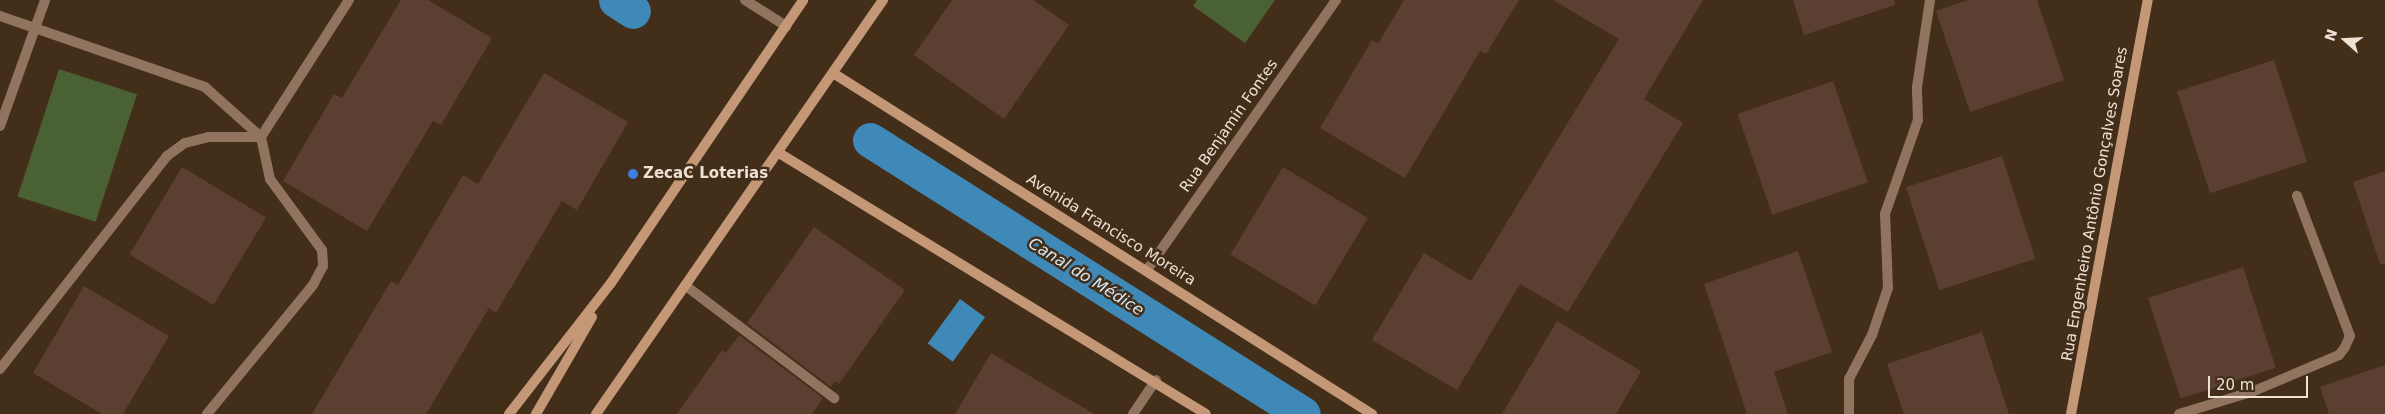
<!DOCTYPE html>
<html>
<head>
<meta charset="utf-8">
<style>
  body { margin:0 }
  #map { position:relative; width:2385px; height:414px; overflow:hidden; background:#432e19; font-family:"DejaVu Sans",sans-serif }
  div>[style] { position:absolute }
  .green>* { inset:0; background:#4a6134; transform-origin:0 0 }
  .water>* { inset:0; background:#3e89b8; transform-origin:0 0 }
  .canal>* { height:35px; margin:-17.5px; padding:0 17.5px; transform-origin:17.5px; border-radius:17.5px; background:#3e89b8 }
  .building>* { inset:0; background:#5b3f31; transform-origin:0 0 }
  .lane>* { height:10px; margin:-5px; padding:0 5px; transform-origin:5px; border-radius:5px; background:#90745f }
  .street>* { height:10px; margin:-5px; padding:0 5px; transform-origin:5px; border-radius:5px; background:#90745f }
  .secondary>* { height:10px; margin:-5px; padding:0 5px; transform-origin:5px; border-radius:5px; background:#c49877 }
  .dots>* { width:14px; height:14px; translate:-50% -50%; box-sizing:border-box; border:2px solid #432e19; border-radius:50% }
  span { translate:-50% -50%; white-space:nowrap; text-align:center; line-height:1.15; -webkit-text-stroke:5px #432e19; paint-order:stroke }
  .street-label { font-size:15px; color:#eee0d3 }
  .poi-label { font-size:15px; color:#eee0d3; font-weight:700 }
  .left { translate:0 -50%; text-align:left }
  .water-label { font-size:16px; color:#d5e8f5; font-style:italic }
  .north { position:absolute; left:2320px; top:15px; width:50px; height:50px; -webkit-text-stroke:4px #432e19; paint-order:stroke; rotate:289deg; font-size:14px; font-weight:700; line-height:20px; text-align:center; color:#eee0d3 }
  .north::after { content:''; display:block; margin:auto; width:18px; height:22px; background:#eee0d3; clip-path:polygon(50% 0,100% 100%,50% 72%,0 100%) }
  .scale { position:absolute; left:2208px; top:376px; width:100px; height:22px; box-sizing:border-box; border:2px solid #eee0d3; border-top:0; padding-left:6px; font-size:15px; line-height:18px; white-space:nowrap; color:#eee0d3; -webkit-text-stroke:4px #432e19; paint-order:stroke }
</style>
</head>
<body>
<div id="map">
  <div class="green">
    <i style="clip-path:polygon(1197px 0,1275px 0,1245px 43px,1193px 6px)"></i>
    <i style="left:59px;top:69px;width:82px;height:134px;rotate:18deg"></i>
  </div>
  <div class="water">
    <i style="left:960px;top:299px;width:31px;height:55px;rotate:36deg"></i>
  </div>
  <div class="canal">
    <i style="left:616px;top:0;width:20px;rotate:33deg"></i>
    <i style="left:870px;top:140px;width:512px;rotate:32.33deg"></i>
  </div>
  <div class="building">
    <i style="clip-path:polygon(401px 0,428px 0,492px 38px,441px 125px,433px 121px,367px 231px,283px 181px,334px 94px,342px 98px)"></i>
    <i style="clip-path:polygon(952px 0,1033px 0,1069px 25px,1004px 119px,914px 55px)"></i>
    <i style="clip-path:polygon(1404px 0,1519px 0,1486px 54px,1480px 51px,1405px 178px,1320px 128px,1372px 40px,1378px 44px)"></i>
    <i style="clip-path:polygon(1553px 0,1703px 0,1644px 99px,1683px 123px,1568px 312px,1520px 284px,1457px 390px,1372px 340px,1424px 253px,1471px 281px,1619px 39px)"></i>
    <i style="clip-path:polygon(1793px 0,1894px 0,1895px 5px,1804px 35px)"></i>
    <i style="clip-path:polygon(1968px 0,2037px 0,2064px 80px,1970px 112px,1936px 11px)"></i>
    <i style="left:2274px;top:60px;width:107px;height:102px;rotate:72deg"></i>
    <i style="clip-path:polygon(544px 73px,628px 122px,577px 210px,562px 201px,496px 313px,489px 308px,426px 414px,312px 414px,391px 281px,398px 285px,463px 175px,478px 184px)"></i>
    <i style="left:1833px;top:81px;width:107px;height:101px;rotate:71deg"></i>
    <i style="left:2002px;top:156px;width:108px;height:101px;rotate:72deg"></i>
    <i style="left:182px;top:167px;width:98px;height:102px;rotate:31deg"></i>
    <i style="left:1283px;top:167px;width:99px;height:102px;rotate:31deg"></i>
    <i style="clip-path:polygon(2385px 171px,2385px 264px,2380px 264px,2353px 182px)"></i>
    <i style="clip-path:polygon(814px 227px,905px 290px,839px 384px,835px 381px,831px 387px,747px 323px)"></i>
    <i style="clip-path:polygon(1798px 251px,1832px 352px,1774px 372px,1788px 414px,1747px 414px,1704px 284px)"></i>
    <i style="left:2243px;top:267px;width:106px;height:100px;rotate:72deg"></i>
    <i style="clip-path:polygon(84px 286px,169px 336px,123px 414px,102px 414px,33px 373px)"></i>
    <i style="clip-path:polygon(1557px 321px,1641px 371px,1616px 414px,1502px 414px)"></i>
    <i style="clip-path:polygon(1982px 332px,2009px 414px,1904px 414px,1887px 364px)"></i>
    <i style="clip-path:polygon(739px 335px,823px 398px,812px 414px,677px 414px,722px 350px,726px 353px)"></i>
    <i style="clip-path:polygon(991px 353px,1094px 414px,955px 414px)"></i>
    <i style="clip-path:polygon(2385px 365px,2385px 414px,2329px 414px,2320px 387px)"></i>
  </div>
  <div class="lane">
    <i style="left:745px;top:0;width:49px;rotate:32.4deg"></i>
    <i style="left:205px;top:87px;width:75px;rotate:41.8deg"></i>
    <i style="left:261px;top:137px;width:43px;rotate:77.9deg"></i>
    <i style="left:270px;top:179px;width:88px;rotate:53.8deg"></i>
    <i style="left:322px;top:250px;width:16px;rotate:86deg"></i>
    <i style="left:323px;top:266px;width:21px;rotate:118deg"></i>
    <i style="left:313px;top:285px;width:167px;rotate:129.4deg"></i>
    <i style="left:686px;top:286px;width:186px;rotate:37.1deg"></i>
    <i style="left:0;top:369px;width:271px;rotate:-51.9deg"></i>
    <i style="left:167px;top:156px;width:22px;rotate:-36deg"></i>
    <i style="left:185px;top:143px;width:25px;rotate:-14deg"></i>
    <i style="left:209px;top:137px;width:52px"></i>
    <i style="left:261px;top:137px;width:163px;rotate:-57.3deg"></i>
    <i style="left:1133px;top:414px;width:41px;rotate:-55.9deg"></i>
    <i style="left:1849px;top:414px;width:35px;rotate:-90deg"></i>
    <i style="left:1849px;top:379px;width:50px;rotate:-62.4deg"></i>
    <i style="left:1872px;top:335px;width:50px;rotate:-71.2deg"></i>
    <i style="left:1888px;top:288px;width:74px;rotate:-92.3deg"></i>
    <i style="left:1885px;top:214px;width:100px;rotate:-70.7deg"></i>
    <i style="left:1918px;top:120px;width:33px;rotate:-92deg"></i>
    <i style="left:1917px;top:87px;width:88px;rotate:-81.5deg"></i>
    <i style="left:2179px;top:414px;width:78px;rotate:-17deg"></i>
    <i style="left:2254px;top:391px;width:92px;rotate:-23deg"></i>
    <i style="left:2339px;top:355px;width:10px;rotate:-53deg"></i>
    <i style="left:2345px;top:347px;width:12px;rotate:-66deg"></i>
    <i style="left:2350px;top:336px;width:150px;rotate:-110.7deg"></i>
  </div>
  <div class="street">
    <i style="left:0;top:16px;width:217px;rotate:19.1deg"></i>
    <i style="left:0;top:126px;width:134px;rotate:-70.3deg"></i>
    <i style="left:1147px;top:270px;width:330px;rotate:-55deg"></i>
  </div>
  <div class="secondary">
    <i style="left:833px;top:73px;width:638px;rotate:32.32deg"></i>
    <i style="left:779px;top:153px;width:500px;rotate:31.43deg"></i>
    <i style="left:509px;top:414px;width:166px;rotate:-52.1deg"></i>
    <i style="left:611px;top:283px;width:342px;rotate:-55.8deg"></i>
    <i style="left:536px;top:414px;width:112px;rotate:-60deg"></i>
    <i style="left:596px;top:414px;width:504px;rotate:-55.27deg"></i>
    <i style="left:2071px;top:414px;width:421px;rotate:-79.5deg"></i>
  </div>
  <div class="dots">
    <i style="left:633px;top:174px;background:#3f7fe0"></i>
  </div>
  <div class="street-label">
    <span style="left:1229px;top:126px;rotate:-55deg">Rua Benjamin Fontes</span>
    <span style="left:2095px;top:204px;rotate:-80deg">Rua Engenheiro Antônio Gonçalves Soares</span>
    <span style="left:1111px;top:230px;rotate:32deg">Avenida Francisco Moreira</span>
  </div>
  <div class="poi-label">
    <span class="left" style="left:643px;top:174px">ZecaC Loterias</span>
  </div>
  <div class="water-label">
    <span style="left:1086px;top:277px;rotate:32deg">Canal do Médice</span>
  </div>
  <div class="north">N</div>
  <div class="scale">20 m</div>
</div>
</body>
</html>
